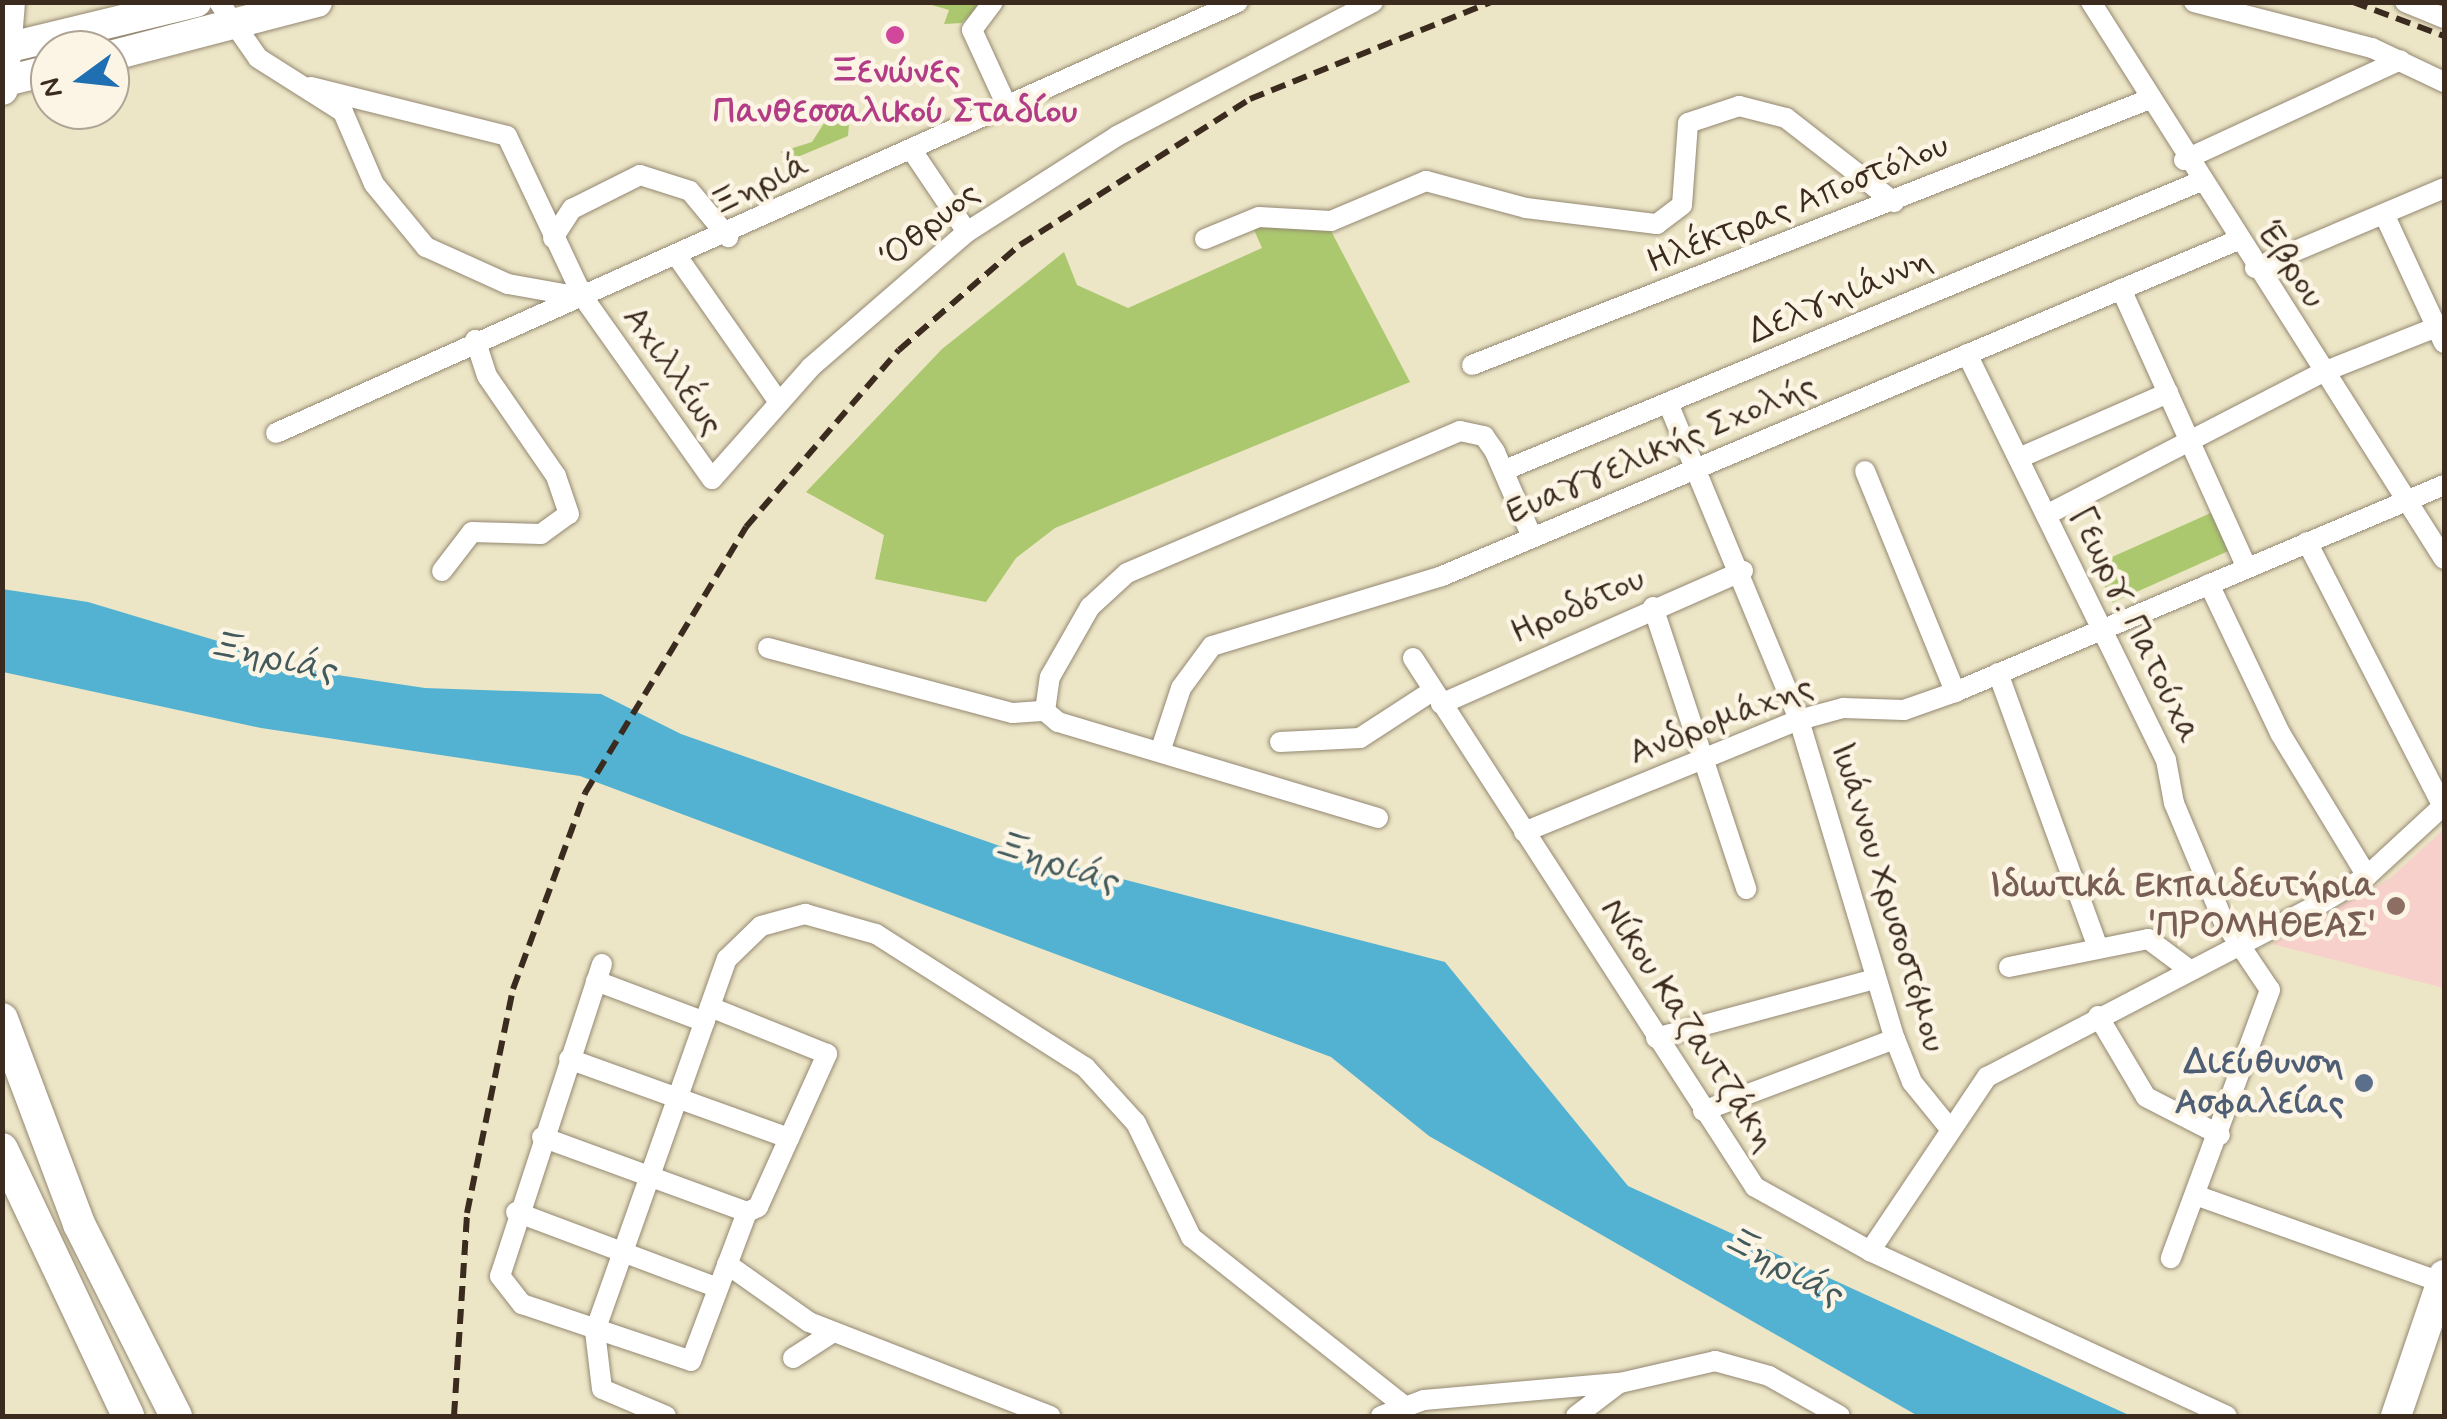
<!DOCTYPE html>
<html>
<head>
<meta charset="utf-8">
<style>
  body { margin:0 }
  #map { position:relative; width:2447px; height:1419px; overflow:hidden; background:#ece5c6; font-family:Mynerve,sans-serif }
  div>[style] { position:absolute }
  .built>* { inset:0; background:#f7d0cb }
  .green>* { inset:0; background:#abc86f; transform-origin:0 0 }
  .water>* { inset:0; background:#53b2d2 }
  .roads { filter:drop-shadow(0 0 2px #948872) drop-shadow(0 0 2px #948872) }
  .minor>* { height:20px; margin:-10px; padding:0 10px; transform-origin:10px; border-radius:10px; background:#fff }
  .secondary>* { height:30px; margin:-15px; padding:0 15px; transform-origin:15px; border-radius:15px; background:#fff }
  .primary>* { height:32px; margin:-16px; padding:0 16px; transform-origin:16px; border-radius:16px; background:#fff }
  .rail>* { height:6px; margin-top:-3px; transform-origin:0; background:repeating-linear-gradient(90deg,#3b2a1e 0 15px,transparent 0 23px) }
  .dots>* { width:28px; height:28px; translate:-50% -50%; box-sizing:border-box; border:5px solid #fcf5e5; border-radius:50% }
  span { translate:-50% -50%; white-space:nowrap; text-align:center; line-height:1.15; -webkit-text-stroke:9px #fcf5e5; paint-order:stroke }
  .hotel-label { font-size:35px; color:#b23c85; font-weight:700 }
  .street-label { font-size:35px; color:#3b2a1e }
  .education-label { font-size:35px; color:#785e54; font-weight:700 }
  .right { translate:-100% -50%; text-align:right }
  .service-label { font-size:35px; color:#4e5e75; font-weight:700 }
  .water-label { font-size:38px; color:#435a5d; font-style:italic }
  .frame { position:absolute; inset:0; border:5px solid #3b2a1e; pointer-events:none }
  .north { position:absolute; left:30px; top:30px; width:100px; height:100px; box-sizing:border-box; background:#fcf5e5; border:2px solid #afa495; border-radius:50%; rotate:255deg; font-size:28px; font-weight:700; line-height:40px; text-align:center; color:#3b2a1e }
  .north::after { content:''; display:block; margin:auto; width:35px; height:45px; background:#1f6fb2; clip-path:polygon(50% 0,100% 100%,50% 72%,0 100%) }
</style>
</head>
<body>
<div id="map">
  <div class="built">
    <i style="clip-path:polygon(2444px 829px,2444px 988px,2272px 944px,2389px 879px)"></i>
  </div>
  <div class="green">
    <i style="clip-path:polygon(925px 3px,982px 3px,962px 23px,944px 24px,949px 10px)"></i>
    <i style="clip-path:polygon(826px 120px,849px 124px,848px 136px,795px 158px,780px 152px,812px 142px)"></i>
    <i style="clip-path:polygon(1252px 225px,1330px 229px,1410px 382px,1055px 528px,1016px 558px,986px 602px,875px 579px,884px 535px,806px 492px,942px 349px,1064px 252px,1077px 285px,1128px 308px,1262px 248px)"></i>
    <i style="left:2213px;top:512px;width:42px;height:129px;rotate:66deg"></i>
  </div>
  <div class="water">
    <i style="clip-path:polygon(2px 589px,88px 602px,324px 673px,425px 688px,601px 694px,681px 734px,1017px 852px,1445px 962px,1628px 1186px,2131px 1416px,1918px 1416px,1429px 1136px,1331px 1057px,580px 776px,261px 728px,3px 672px)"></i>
  </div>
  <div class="roads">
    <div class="minor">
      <i style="left:219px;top:2px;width:68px;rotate:55.1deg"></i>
      <i style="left:258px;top:58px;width:101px;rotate:32.4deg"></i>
      <i style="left:343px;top:112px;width:78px;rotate:66.7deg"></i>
      <i style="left:374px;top:184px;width:82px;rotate:50.5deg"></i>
      <i style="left:426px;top:247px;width:90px;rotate:24.3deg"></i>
      <i style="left:508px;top:284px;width:74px;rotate:10.1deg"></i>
      <i style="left:993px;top:2px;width:35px;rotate:127deg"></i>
      <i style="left:972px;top:30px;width:84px;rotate:65.3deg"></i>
      <i style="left:2091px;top:2px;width:659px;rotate:57.64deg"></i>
      <i style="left:2194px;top:2px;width:184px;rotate:14.5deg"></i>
      <i style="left:2372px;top:48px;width:80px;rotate:25.3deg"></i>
      <i style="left:2405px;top:2px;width:42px;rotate:22.3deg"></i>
      <i style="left:311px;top:87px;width:202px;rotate:14deg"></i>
      <i style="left:507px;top:136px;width:178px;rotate:64.7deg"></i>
      <i style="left:583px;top:297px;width:223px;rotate:54.7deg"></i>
      <i style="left:712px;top:479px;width:149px;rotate:-48.5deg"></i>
      <i style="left:811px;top:367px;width:206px;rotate:-40.9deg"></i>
      <i style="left:967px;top:232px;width:178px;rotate:-32.6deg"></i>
      <i style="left:1117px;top:136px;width:289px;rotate:-27.6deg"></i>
      <i style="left:911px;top:149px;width:100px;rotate:56deg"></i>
      <i style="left:2184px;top:160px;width:238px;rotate:-24.8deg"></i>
      <i style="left:2384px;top:214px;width:142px;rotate:65.1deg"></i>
      <i style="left:553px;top:238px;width:35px;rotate:-57deg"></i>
      <i style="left:572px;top:209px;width:76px;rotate:-26.6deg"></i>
      <i style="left:640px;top:175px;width:52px;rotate:17.7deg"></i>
      <i style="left:690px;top:191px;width:60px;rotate:50.4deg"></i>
      <i style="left:1205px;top:239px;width:58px;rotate:-22.2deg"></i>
      <i style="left:1259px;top:217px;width:72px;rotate:3.2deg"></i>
      <i style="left:1331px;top:221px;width:103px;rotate:-22.8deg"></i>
      <i style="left:1426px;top:181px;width:104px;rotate:15.1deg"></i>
      <i style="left:1526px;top:208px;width:132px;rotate:7deg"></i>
      <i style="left:1657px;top:224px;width:31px;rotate:-37deg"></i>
      <i style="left:1682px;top:205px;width:82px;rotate:-85.8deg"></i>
      <i style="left:1688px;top:123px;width:54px;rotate:-18.4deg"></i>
      <i style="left:1739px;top:106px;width:49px;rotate:14.3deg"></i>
      <i style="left:1786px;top:118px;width:137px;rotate:37.9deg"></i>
      <i style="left:679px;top:259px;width:173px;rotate:55.1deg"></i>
      <i style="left:2255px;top:268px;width:205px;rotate:-22.9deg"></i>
      <i style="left:2121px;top:289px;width:306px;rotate:65.7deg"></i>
      <i style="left:1967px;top:354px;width:452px;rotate:63.9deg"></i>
      <i style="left:2166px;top:760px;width:44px;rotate:79.5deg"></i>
      <i style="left:2174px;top:803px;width:127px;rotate:67.3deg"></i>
      <i style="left:2223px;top:920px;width:84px;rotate:56.1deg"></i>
      <i style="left:2270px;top:990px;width:286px;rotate:110.3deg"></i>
      <i style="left:1472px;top:365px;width:725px;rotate:-21.43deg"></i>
      <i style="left:1668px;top:403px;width:343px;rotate:67.5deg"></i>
      <i style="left:1799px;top:720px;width:333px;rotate:73.3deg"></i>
      <i style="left:1895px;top:1039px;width:46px;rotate:68.4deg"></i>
      <i style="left:1912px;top:1082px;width:55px;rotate:50.9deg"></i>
      <i style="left:276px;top:433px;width:1054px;rotate:-24.13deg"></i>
      <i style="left:2019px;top:458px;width:163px;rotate:-23.6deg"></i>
      <i style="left:1505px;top:470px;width:751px;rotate:-22.54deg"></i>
      <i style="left:1865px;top:471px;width:239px;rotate:67.8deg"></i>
      <i style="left:2046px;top:515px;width:312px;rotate:-27.3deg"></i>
      <i style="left:2323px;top:372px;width:130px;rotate:-21.6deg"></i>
      <i style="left:2307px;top:542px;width:298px;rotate:62.8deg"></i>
      <i style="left:442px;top:571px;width:49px;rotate:-52.4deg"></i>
      <i style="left:472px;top:532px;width:69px;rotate:1.7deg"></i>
      <i style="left:541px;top:534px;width:34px;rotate:-36deg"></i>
      <i style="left:569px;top:514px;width:40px;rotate:-108.9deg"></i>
      <i style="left:556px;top:476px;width:121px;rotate:-124.6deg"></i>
      <i style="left:487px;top:376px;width:38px;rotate:-108deg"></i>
      <i style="left:2209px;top:584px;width:165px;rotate:64.5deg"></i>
      <i style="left:2280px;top:733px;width:167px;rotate:58.7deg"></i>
      <i style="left:1653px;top:607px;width:297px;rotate:71.7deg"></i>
      <i style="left:768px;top:648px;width:253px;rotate:14.9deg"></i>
      <i style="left:1013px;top:713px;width:32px;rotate:-4deg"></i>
      <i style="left:1413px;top:658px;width:630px;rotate:57.12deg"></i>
      <i style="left:1755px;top:1187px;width:132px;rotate:29.1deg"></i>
      <i style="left:1870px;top:1251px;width:393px;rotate:24.8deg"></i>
      <i style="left:1998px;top:673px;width:293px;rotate:70deg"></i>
      <i style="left:1441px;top:704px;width:330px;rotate:-23.8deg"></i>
      <i style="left:1280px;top:742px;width:80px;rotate:-2.9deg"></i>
      <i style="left:1360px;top:738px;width:86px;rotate:-33.1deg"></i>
      <i style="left:1160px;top:752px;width:67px;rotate:-71.8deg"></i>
      <i style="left:1181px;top:688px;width:52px;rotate:-53.6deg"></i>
      <i style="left:1212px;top:646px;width:240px;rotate:-16.9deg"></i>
      <i style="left:1442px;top:576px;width:862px;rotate:-22.88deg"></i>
      <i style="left:1378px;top:818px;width:334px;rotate:-163.3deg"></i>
      <i style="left:1058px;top:722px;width:17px;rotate:-140deg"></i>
      <i style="left:1045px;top:711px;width:34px;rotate:-82deg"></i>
      <i style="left:1050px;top:677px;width:81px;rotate:-60.3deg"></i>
      <i style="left:1090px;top:607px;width:50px;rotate:-42.6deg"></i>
      <i style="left:1127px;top:573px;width:362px;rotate:-23.1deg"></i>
      <i style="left:1460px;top:431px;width:25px;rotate:12deg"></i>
      <i style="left:1484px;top:436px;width:19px;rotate:55deg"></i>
      <i style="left:1495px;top:452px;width:93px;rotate:66.5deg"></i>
      <i style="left:1524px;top:832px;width:297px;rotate:-22.2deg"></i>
      <i style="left:1799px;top:720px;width:46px;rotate:-15.3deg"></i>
      <i style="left:1843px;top:708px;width:61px;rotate:1.9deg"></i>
      <i style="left:1904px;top:710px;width:54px;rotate:-19.4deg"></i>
      <i style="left:1955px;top:692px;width:531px;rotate:-22.94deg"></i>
      <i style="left:602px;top:964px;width:328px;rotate:108.1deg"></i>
      <i style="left:500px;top:1276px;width:36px;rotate:52deg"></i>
      <i style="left:522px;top:1304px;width:178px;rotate:18.6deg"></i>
      <i style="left:691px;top:1361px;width:159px;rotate:-69.4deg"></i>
      <i style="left:747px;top:1212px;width:12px;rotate:-24deg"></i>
      <i style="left:758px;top:1207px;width:168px;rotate:-65.7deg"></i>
      <i style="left:827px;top:1054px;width:126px;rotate:-158.1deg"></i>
      <i style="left:2009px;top:967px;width:142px;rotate:-11.4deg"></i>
      <i style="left:2148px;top:939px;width:49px;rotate:36.6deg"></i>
      <i style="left:596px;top:981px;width:116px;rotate:20.6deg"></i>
      <i style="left:2098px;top:1016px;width:94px;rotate:59.3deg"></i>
      <i style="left:2146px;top:1097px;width:83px;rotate:27.2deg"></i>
      <i style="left:1656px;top:1038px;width:227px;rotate:-15.1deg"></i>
      <i style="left:569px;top:1059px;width:234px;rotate:19.8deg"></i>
      <i style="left:1703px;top:1111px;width:205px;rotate:-20.6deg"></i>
      <i style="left:542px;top:1137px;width:218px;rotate:20.1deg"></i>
      <i style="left:2195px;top:1195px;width:264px;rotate:19.5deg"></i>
      <i style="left:516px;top:1212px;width:216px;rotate:20.6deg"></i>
      <i style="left:1870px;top:1251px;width:210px;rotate:-56.1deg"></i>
      <i style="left:1987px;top:1077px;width:375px;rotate:-27.5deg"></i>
      <i style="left:2320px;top:904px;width:55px;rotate:-30.8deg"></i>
      <i style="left:2367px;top:876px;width:105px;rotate:-42.7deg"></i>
      <i style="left:727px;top:1264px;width:100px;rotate:35.3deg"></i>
      <i style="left:809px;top:1322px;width:259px;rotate:21.3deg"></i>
      <i style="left:793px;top:1358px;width:46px;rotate:-32.7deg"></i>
      <i style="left:666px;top:1416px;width:69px;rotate:-157.1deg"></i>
      <i style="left:602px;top:1389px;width:58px;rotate:-96.9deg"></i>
      <i style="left:595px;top:1331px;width:395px;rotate:-70.5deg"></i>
      <i style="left:727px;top:959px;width:47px;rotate:-44.1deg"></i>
      <i style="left:761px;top:926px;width:46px;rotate:-15.3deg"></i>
      <i style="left:805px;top:914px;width:74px;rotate:15.7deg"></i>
      <i style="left:876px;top:934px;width:248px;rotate:32.5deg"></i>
      <i style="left:1085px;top:1067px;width:76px;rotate:47.7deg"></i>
      <i style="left:1136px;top:1123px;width:127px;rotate:64.2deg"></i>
      <i style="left:1191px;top:1237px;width:270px;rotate:38.4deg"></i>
      <i style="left:1381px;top:1416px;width:46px;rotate:-20.4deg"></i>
      <i style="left:1424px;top:1400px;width:197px;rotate:-5deg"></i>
      <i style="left:1620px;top:1383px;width:98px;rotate:-13deg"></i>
      <i style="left:1715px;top:1361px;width:56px;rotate:15.5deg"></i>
      <i style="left:1769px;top:1376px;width:81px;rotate:29.4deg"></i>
      <i style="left:1576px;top:1416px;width:53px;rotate:-37.3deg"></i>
    </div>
    <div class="secondary">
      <i style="left:2px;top:49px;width:200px;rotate:-13.6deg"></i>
      <i style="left:110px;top:56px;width:214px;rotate:-14.6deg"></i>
      <i style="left:2px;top:82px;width:49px;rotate:-14deg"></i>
      <i style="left:2396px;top:1416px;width:149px;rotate:-71.2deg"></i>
    </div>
    <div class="primary">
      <i style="left:2px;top:89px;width:87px;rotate:-85.4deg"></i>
      <i style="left:2px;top:1019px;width:219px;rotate:69.4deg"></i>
      <i style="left:79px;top:1224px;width:215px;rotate:63.2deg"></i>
      <i style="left:2px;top:1149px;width:295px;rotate:64.7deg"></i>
    </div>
  </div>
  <div class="rail">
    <i style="left:2353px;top:2px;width:97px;rotate:20.5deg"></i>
    <i style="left:454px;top:1416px;width:203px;rotate:-86.3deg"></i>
    <i style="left:467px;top:1213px;width:229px;rotate:-78.4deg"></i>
    <i style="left:513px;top:989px;width:209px;rotate:-69.8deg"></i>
    <i style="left:585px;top:793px;width:311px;rotate:-58.8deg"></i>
    <i style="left:746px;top:527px;width:234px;rotate:-49.2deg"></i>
    <i style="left:899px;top:350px;width:160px;rotate:-41deg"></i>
    <i style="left:1020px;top:245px;width:272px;rotate:-32.4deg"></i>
    <i style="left:1250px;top:99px;width:260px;rotate:-21.9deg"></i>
  </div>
  <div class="dots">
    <i style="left:895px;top:35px;background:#d1479c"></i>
    <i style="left:2396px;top:906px;background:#8d6e63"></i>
    <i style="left:2364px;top:1083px;background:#5c6f8a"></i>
  </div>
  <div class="hotel-label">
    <span style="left:895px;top:92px">Ξενώνες<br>Πανθεσσαλικού Σταδίου</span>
  </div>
  <div class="street-label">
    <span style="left:760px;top:185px;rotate:-26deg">Ξηριά</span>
    <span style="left:1798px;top:204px;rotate:-22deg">Ηλέκτρας Αποστόλου</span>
    <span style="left:930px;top:225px;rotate:-39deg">Όθρυος</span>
    <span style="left:2291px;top:265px;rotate:57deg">Έβρου</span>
    <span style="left:1840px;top:296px;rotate:-23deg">Δελγηιάννη</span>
    <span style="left:673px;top:371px;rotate:55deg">Αχιλλέως</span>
    <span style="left:1661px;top:449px;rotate:-23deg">Ευαγγελικής Σχολής</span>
    <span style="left:1578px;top:606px;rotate:-24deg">Ηροδότου</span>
    <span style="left:2135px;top:625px;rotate:64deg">Γεωργ. Πατούχα</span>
    <span style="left:1721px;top:720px;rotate:-21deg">Ανδρομάχης</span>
    <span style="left:1888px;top:897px;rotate:73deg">Ιωάννου Χρυσοστόμου</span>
    <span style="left:1688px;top:1025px;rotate:57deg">Νίκου Καζαντζάκη</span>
  </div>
  <div class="education-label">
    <span class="right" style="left:2376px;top:906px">Ιδιωτικά Εκπαιδευτήρια<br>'ΠΡΟΜΗΘΕΑΣ'</span>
  </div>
  <div class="service-label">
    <span class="right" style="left:2344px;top:1083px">Διεύθυνση<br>Ασφαλείας</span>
  </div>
  <div class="water-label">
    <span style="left:272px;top:658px;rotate:12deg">Ξηριάς</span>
    <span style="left:1055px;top:863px;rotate:18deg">Ξηριάς</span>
    <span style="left:1782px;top:1267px;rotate:28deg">Ξηριάς</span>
  </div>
  <div class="frame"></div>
  <div class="north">N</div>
</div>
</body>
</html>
